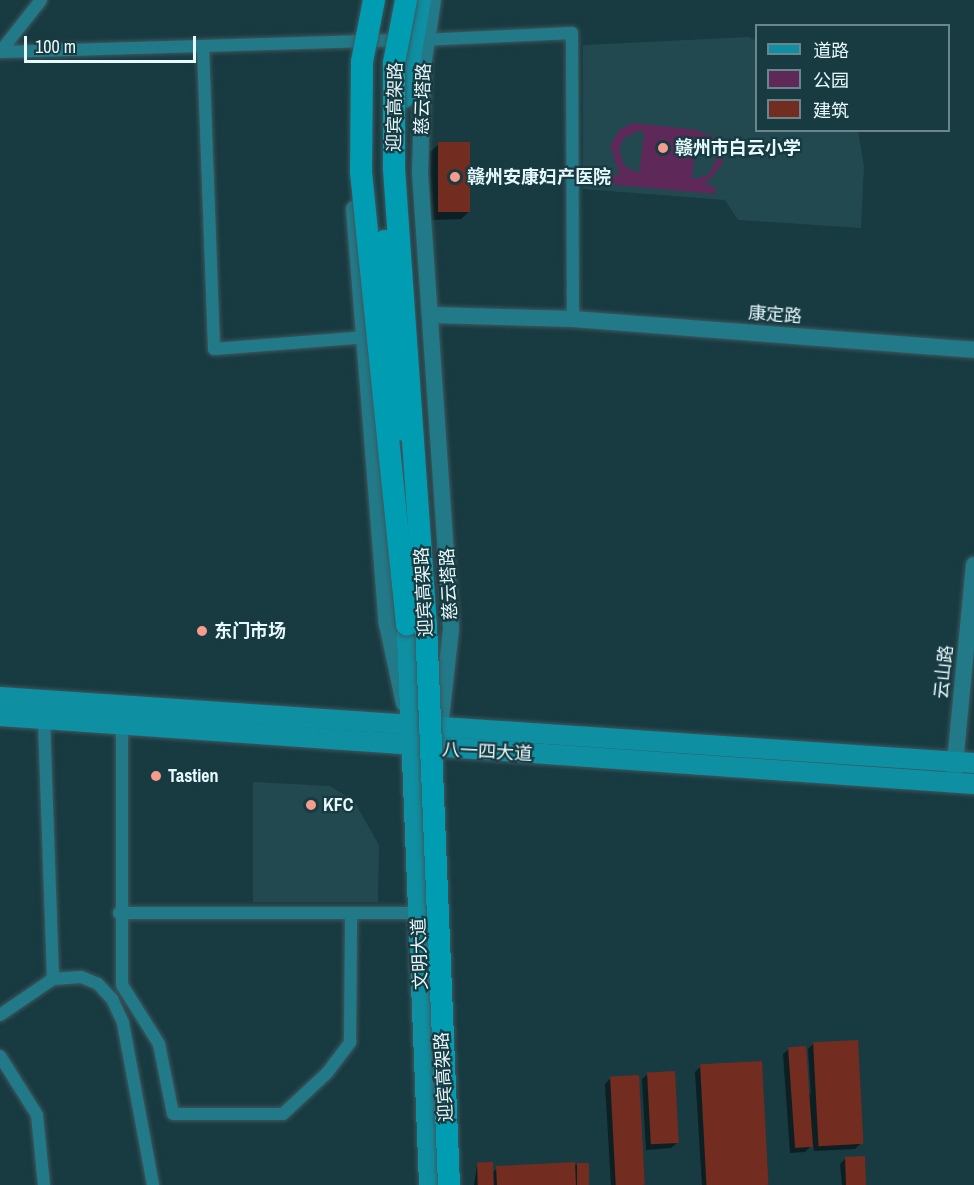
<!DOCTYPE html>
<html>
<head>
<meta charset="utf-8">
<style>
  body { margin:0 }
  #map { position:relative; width:974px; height:1185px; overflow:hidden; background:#183a41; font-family:"Archivo Narrow","Noto Sans SC",sans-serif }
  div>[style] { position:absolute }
  .built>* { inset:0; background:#224950 }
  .green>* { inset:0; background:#5e2958 }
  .shadow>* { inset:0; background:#0007 }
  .building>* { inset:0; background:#732c20; transform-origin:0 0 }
  .roads { filter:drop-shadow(0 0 2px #3c595f) drop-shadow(0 0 2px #3c595f) }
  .street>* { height:12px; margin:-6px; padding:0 6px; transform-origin:6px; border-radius:6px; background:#227a89 }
  .secondary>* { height:16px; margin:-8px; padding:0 8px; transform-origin:8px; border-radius:8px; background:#227a89 }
  .primary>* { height:20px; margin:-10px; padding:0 10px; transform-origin:10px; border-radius:10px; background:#0e8fa2 }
  .bridges { filter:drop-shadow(0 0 2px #3c595f) drop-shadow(0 0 2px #3c595f) }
  .highway-bridge>* { height:22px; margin:-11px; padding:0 11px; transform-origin:11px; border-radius:11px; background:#009db2 }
  .dots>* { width:16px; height:16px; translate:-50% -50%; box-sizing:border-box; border:3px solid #183a41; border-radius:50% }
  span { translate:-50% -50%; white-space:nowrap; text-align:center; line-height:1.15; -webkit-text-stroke:4.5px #183a41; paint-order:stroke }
  .street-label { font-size:18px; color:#e6f9fd }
  .poi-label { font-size:18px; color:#e6f9fd; font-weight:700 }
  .left { translate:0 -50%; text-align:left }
  .legend { position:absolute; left:755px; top:24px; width:195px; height:108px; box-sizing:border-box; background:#183a41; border:2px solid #6a868c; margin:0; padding:8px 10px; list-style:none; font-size:18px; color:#e6f9fd }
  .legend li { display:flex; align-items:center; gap:12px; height:30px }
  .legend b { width:30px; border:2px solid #6a868c }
  .scale { position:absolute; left:24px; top:36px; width:172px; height:27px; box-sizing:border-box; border:3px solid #e6f9fd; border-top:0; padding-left:8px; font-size:18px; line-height:21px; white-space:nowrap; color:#e6f9fd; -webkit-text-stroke:4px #183a41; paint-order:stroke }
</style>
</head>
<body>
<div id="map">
  <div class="built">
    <i style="clip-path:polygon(749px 37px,756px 41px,756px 130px,858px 131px,864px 167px,861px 228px,738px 220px,725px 200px,583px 189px,583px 45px)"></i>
    <i style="clip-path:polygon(253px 782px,330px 786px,354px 801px,379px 845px,378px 902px,253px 902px)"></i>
  </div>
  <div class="green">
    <i style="clip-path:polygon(evenodd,633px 123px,697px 130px,715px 138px,723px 163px,705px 185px,716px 187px,715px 194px,597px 183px,596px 174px,620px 175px,610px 146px,620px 129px,633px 123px,639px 131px,644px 132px,639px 173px,624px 166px,619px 149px,624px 138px,639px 131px,633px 123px,696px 138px,711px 145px,716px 161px,707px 176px,692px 179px,696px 138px)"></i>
  </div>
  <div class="shadow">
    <i style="clip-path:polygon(439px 144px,470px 211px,461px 219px,431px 220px,430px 152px)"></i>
    <i style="clip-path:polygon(814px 1043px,861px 1143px,855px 1149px,814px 1151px,813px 1144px,805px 1152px,790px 1153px,783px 1054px,789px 1049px,811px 1096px,808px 1049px)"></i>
    <i style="clip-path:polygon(701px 1066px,767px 1185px,702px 1185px,695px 1072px)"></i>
    <i style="clip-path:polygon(648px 1074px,677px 1143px,671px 1148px,646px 1150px,642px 1079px)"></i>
    <i style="clip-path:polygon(611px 1078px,644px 1185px,611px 1185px,605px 1084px)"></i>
    <i style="clip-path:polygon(846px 1158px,865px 1185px,842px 1185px,840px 1164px)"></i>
    <i style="clip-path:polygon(477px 1165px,492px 1173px,497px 1168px,578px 1165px,589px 1185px,474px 1185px)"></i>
  </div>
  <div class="building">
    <i style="left:438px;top:142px;width:32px;height:70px"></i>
    <i style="left:858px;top:1040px;width:104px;height:45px;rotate:87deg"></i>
    <i style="left:806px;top:1046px;width:101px;height:18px;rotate:86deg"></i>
    <i style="left:762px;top:1061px;width:124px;height:62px;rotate:87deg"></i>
    <i style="left:675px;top:1071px;width:72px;height:28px;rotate:87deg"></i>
    <i style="left:639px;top:1075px;width:110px;height:29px;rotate:87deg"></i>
    <i style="left:865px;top:1156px;width:29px;height:20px;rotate:88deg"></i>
    <i style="left:493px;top:1162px;width:23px;height:16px;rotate:88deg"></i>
    <i style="clip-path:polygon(575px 1162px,576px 1185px,497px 1185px,496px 1166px)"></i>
    <i style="left:577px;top:1163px;width:12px;height:22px"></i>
  </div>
  <div class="roads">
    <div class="street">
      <i style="left:421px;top:40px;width:151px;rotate:-2.7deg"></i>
      <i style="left:572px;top:33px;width:286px;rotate:89.8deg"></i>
      <i style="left:203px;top:47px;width:302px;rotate:87.9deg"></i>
      <i style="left:214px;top:349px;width:151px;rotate:-4.5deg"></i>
      <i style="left:0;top:52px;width:403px;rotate:-1.7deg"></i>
      <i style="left:0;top:52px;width:66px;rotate:-51.7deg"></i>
      <i style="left:44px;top:720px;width:259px;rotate:88deg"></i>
      <i style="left:122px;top:726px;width:259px;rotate:90deg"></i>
      <i style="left:122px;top:985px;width:70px;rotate:57.9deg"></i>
      <i style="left:159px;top:1044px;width:71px;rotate:78.7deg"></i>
      <i style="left:173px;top:1114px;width:110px"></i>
      <i style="left:283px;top:1114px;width:60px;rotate:-43deg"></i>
      <i style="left:327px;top:1073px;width:39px;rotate:-53deg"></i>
      <i style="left:350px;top:1042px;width:127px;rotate:-89.5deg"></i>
      <i style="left:119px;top:913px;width:299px"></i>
      <i style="left:0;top:1015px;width:64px;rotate:-34.2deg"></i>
      <i style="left:53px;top:979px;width:28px;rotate:-4deg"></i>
      <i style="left:81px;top:977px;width:18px;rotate:22deg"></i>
      <i style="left:98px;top:984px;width:21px;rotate:47deg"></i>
      <i style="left:112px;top:999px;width:26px;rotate:65deg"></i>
      <i style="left:123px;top:1023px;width:165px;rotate:79.5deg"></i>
      <i style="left:0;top:1056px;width:70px;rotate:57.9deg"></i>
      <i style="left:37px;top:1115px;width:70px;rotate:84.3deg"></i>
    </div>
    <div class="secondary">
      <i style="left:433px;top:0;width:68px;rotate:98.5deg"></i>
      <i style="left:423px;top:67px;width:106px;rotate:91.6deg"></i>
      <i style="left:420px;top:173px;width:457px;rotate:86.1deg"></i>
      <i style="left:451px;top:629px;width:99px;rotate:96.4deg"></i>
      <i style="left:354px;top:209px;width:416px;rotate:85.5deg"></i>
      <i style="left:387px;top:624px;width:81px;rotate:77.9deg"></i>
      <i style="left:432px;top:315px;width:141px;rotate:1.6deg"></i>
      <i style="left:573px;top:319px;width:402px;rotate:4.4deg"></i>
      <i style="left:954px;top:773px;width:209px;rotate:-84.5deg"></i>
    </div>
    <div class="primary">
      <i style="left:404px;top:98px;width:99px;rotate:-80.2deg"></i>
      <i style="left:406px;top:609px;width:576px;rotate:87.71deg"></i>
      <i style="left:0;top:697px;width:976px;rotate:3.88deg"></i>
      <i style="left:0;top:716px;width:976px;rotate:3.99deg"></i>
    </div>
  </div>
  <div class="bridges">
    <div class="highway-bridge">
      <i style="left:374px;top:0;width:63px;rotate:101deg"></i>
      <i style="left:362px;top:62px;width:110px;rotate:90.5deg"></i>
      <i style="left:361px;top:172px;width:455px;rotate:84.2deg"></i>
      <i style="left:406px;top:0;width:64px;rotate:100.8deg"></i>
      <i style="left:394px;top:63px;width:106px;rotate:90deg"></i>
      <i style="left:394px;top:169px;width:456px;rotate:86deg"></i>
      <i style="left:426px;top:624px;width:561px;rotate:87.65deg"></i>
      <i style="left:385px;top:241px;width:189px;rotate:85.7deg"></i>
    </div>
  </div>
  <div class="dots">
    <i style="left:663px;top:148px;background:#f49d8d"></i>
    <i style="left:455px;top:177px;background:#f49d8d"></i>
    <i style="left:202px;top:631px;background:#f49d8d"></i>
    <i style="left:156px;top:776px;background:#f49d8d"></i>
    <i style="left:311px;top:805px;background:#f49d8d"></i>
  </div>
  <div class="street-label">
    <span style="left:423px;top:99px;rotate:-88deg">慈云塔路</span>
    <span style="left:395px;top:107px;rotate:-89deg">迎宾高架路</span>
    <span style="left:775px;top:315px;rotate:4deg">康定路</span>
    <span style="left:449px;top:584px;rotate:-93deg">慈云塔路</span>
    <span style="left:424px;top:592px;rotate:-93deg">迎宾高架路</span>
    <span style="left:944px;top:672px;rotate:-84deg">云山路</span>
    <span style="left:487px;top:752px;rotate:3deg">八一四大道</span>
    <span style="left:420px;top:954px;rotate:-92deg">文明大道</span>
    <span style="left:444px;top:1077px;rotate:-93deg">迎宾高架路</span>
  </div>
  <div class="poi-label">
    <span class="left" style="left:675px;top:148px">赣州市白云小学</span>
    <span class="left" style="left:467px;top:177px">赣州安康妇产医院</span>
    <span class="left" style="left:214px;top:631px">东门市场</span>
    <span class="left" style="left:168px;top:776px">Tastien</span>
    <span class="left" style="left:323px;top:805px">KFC</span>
  </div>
  <ul class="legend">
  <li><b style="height:8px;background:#0e8fa2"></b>道路</li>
  <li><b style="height:16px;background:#5e2958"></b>公园</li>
  <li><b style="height:16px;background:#732c20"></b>建筑</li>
  </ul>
  <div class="scale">100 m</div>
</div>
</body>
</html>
